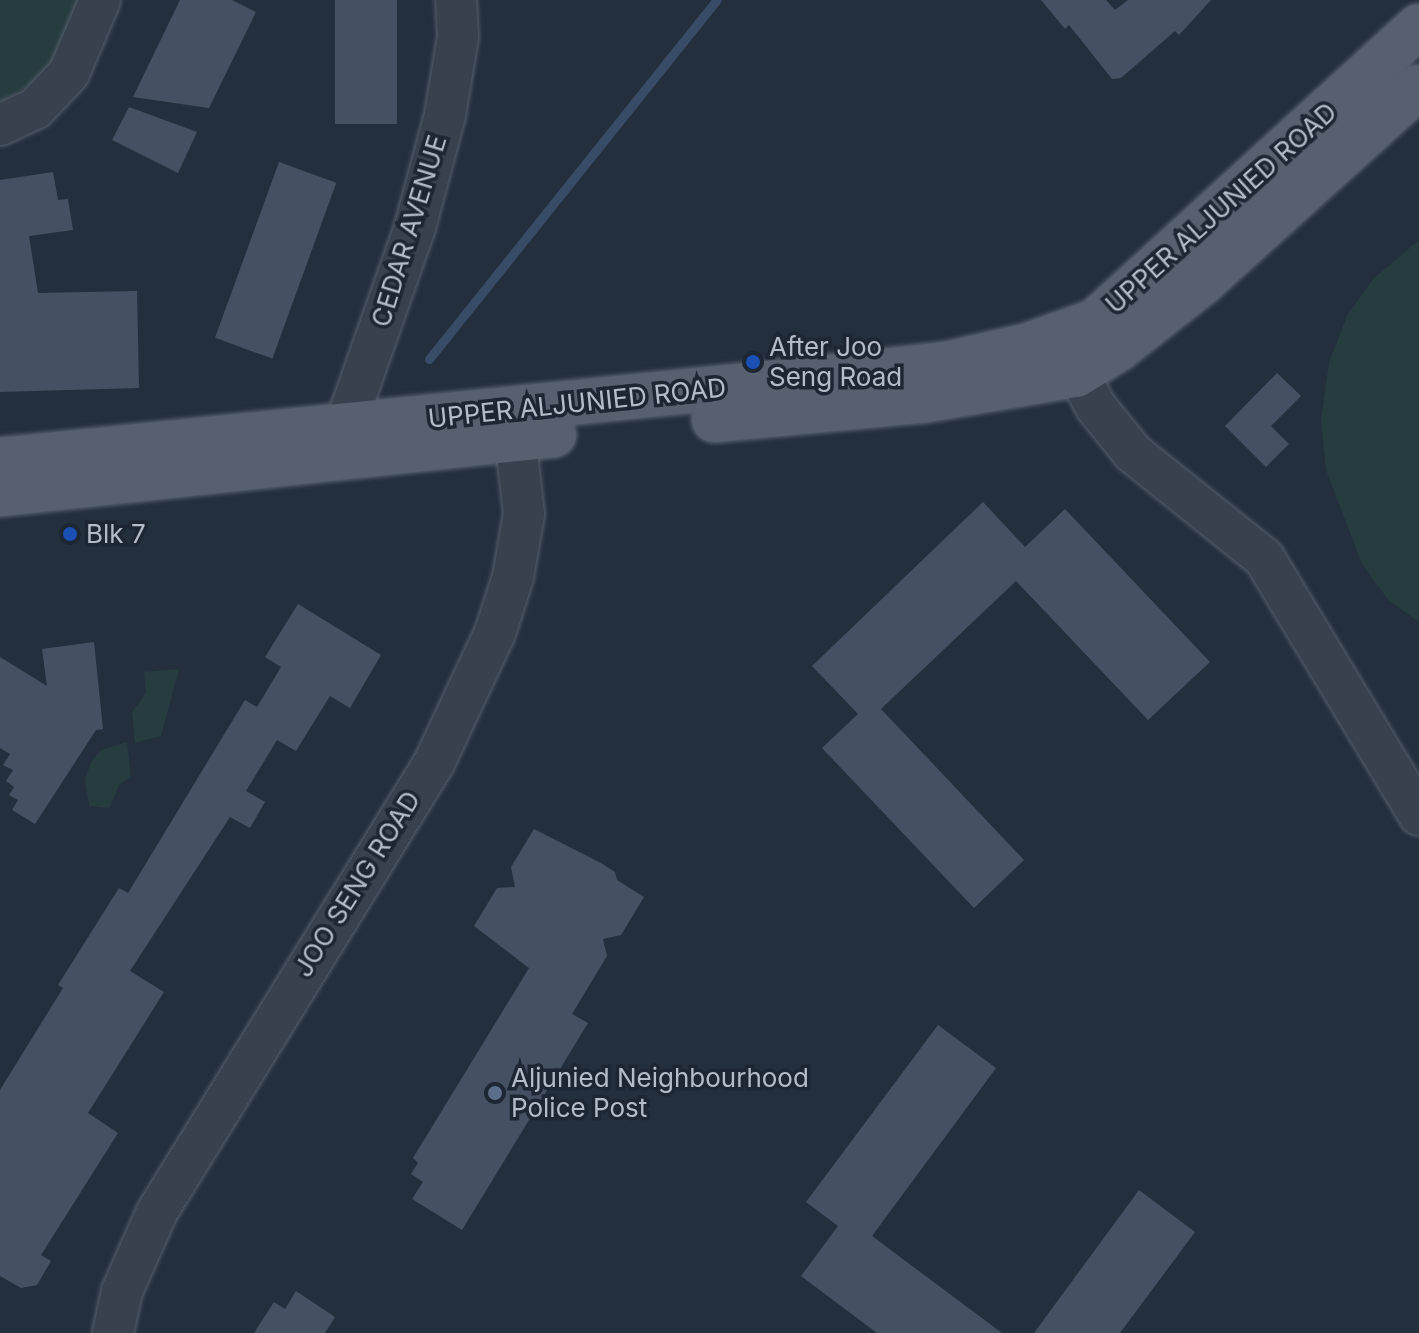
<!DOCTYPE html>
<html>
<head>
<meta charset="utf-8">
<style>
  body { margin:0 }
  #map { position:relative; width:1419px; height:1333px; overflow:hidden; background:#242f3e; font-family:Inter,sans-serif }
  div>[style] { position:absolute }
  .green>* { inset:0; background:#263c3f }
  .stream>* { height:9px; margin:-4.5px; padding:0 4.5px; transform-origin:4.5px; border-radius:4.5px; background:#394c67 }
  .building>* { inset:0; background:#455162; transform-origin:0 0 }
  .roads { filter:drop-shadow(0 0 2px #565f6c) drop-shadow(0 0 2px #565f6c) }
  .minor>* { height:40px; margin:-20px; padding:0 20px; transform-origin:20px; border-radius:20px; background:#38414e }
  .major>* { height:44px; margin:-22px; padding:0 22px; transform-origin:22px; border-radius:22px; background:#56606e }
  .dots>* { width:22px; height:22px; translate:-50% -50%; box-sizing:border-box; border:4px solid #1d2633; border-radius:50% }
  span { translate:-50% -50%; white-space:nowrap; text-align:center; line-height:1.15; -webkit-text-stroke:7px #1d2633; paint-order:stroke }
  .street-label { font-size:26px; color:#b4bcc9 }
  .poi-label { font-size:26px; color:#b4bcc9 }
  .left { translate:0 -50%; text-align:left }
</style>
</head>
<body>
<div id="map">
  <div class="green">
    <i style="clip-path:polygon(0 0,86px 0,83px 15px,44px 76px,0 103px)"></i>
    <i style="clip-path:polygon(1419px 240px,1419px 622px,1389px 601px,1362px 564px,1326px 470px,1321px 421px,1329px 362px,1347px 316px,1373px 279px)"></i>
    <i style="clip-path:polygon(179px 669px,161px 736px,135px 743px,132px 712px,146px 693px,144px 672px)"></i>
    <i style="clip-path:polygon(127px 742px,131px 777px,120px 784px,109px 808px,89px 806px,85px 779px,91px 762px,101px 750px)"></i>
  </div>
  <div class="stream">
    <i style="left:429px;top:359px;width:460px;rotate:-51.3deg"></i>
  </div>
  <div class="building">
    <i style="clip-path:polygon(180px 0,232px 0,256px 12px,209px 108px,133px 97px)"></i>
    <i style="left:335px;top:0;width:62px;height:124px"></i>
    <i style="clip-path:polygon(1041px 0,1106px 0,1115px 10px,1128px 0,1211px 0,1179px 35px,1175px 31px,1121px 78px,1112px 79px,1069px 25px,1065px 29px)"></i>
    <i style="clip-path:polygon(129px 107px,197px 132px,178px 173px,112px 140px)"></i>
    <i style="left:279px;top:162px;width:61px;height:187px;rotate:20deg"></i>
    <i style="clip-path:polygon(53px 172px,58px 200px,68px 199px,73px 230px,29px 236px,38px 293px,137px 291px,139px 388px,0 392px,0 180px)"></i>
    <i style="clip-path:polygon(1277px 373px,1301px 396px,1271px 426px,1289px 444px,1266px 467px,1225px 426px)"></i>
    <i style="clip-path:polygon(983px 502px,1025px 547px,1065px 509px,1210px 662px,1148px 720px,1016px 581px,881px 709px,1024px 860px,974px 908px,822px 748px,858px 714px,812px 666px)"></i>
    <i style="clip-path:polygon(298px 604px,381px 655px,350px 708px,330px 696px,296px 751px,277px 740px,246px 791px,265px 802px,250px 828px,230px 817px,130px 971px,164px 992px,88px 1113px,118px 1133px,41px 1255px,51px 1261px,37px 1285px,21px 1288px,0 1276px,0 1090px,63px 988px,58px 985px,119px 888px,128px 893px,245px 700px,257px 707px,281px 667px,265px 657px)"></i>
    <i style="clip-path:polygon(94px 642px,103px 729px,96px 730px,35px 824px,12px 810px,18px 800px,9px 795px,14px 787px,6px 781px,13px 770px,3px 765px,10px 754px,0 748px,0 657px,47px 686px,42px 649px)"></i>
    <i style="clip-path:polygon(534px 829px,601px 863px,615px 872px,617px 880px,644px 897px,621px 935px,603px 939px,607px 956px,572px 1014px,588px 1023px,462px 1230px,412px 1199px,423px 1182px,411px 1174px,418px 1163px,413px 1158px,529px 968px,474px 926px,497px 888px,515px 887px,511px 867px)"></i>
    <i style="clip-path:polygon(938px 1025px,996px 1068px,872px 1236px,1002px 1333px,877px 1333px,801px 1276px,838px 1226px,806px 1202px)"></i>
    <i style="clip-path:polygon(1139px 1190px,1195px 1232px,1120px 1333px,1034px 1333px)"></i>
    <i style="clip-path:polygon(296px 1291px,335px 1317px,325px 1333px,254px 1333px,274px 1302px,285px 1309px)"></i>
  </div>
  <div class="roads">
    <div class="minor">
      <i style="left:0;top:125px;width:38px;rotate:-25deg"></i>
      <i style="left:35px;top:109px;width:50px;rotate:-46.6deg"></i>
      <i style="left:69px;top:73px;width:79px;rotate:-67deg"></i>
      <i style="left:1063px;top:346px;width:69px;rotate:61.6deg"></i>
      <i style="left:1096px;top:407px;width:59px;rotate:51.2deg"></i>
      <i style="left:1133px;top:453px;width:168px;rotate:38.7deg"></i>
      <i style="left:1264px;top:558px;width:300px;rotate:58.9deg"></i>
      <i style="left:346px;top:455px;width:29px;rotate:-92deg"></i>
      <i style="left:345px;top:426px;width:211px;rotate:-70.6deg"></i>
      <i style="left:415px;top:227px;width:116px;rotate:-75deg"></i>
      <i style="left:445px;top:115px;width:79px;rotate:-80.5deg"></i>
      <i style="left:458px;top:37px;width:37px;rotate:-93deg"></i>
      <i style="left:113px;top:1333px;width:43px;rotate:-77.9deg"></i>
      <i style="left:122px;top:1291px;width:86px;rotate:-66.1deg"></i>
      <i style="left:157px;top:1212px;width:528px;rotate:-58.33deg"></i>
      <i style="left:434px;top:763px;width:144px;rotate:-64.9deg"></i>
      <i style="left:495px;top:633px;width:59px;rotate:-72.2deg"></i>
      <i style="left:513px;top:577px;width:64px;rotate:-80.1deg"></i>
      <i style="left:524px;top:514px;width:105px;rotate:-96.6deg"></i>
    </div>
    <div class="major">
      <i style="left:714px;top:420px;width:207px;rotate:-5.3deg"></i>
      <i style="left:920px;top:401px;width:158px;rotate:-9.5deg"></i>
      <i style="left:1076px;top:375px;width:49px;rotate:-31.8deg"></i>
      <i style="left:1118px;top:349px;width:107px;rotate:-38.2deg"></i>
      <i style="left:1202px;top:283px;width:292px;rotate:-42.1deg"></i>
      <i style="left:0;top:460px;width:851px;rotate:-5.73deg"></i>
      <i style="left:847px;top:375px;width:101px;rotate:-6.3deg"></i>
      <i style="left:947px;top:364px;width:84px;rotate:-13deg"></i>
      <i style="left:1029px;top:345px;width:71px;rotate:-19.7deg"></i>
      <i style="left:1096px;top:321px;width:437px;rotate:-42.4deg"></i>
      <i style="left:0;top:494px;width:557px;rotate:-6.08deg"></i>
    </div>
  </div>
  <div class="dots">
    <i style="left:753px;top:362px;background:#1a4fb4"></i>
    <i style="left:70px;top:534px;background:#1a4fb4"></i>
    <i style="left:495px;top:1093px;background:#5c6f8a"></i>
  </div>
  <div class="street-label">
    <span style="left:1221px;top:208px;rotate:-42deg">UPPER ALJUNIED ROAD</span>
    <span style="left:409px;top:231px;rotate:-73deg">CEDAR AVENUE</span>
    <span style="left:577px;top:403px;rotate:-6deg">UPPER ALJUNIED ROAD</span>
    <span style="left:357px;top:884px;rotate:-58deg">JOO SENG ROAD</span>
  </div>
  <div class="poi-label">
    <span class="left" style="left:769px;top:362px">After Joo<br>Seng Road</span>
    <span class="left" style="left:86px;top:534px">Blk 7</span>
    <span class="left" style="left:511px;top:1093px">Aljunied Neighbourhood<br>Police Post</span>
  </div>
</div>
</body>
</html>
